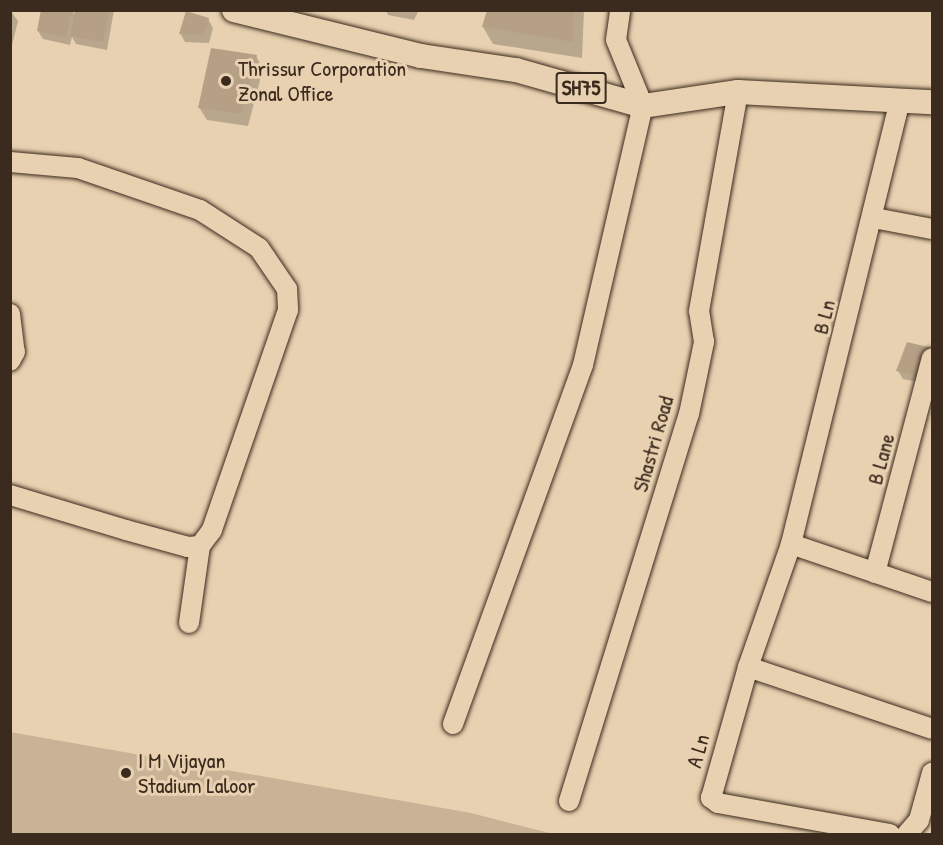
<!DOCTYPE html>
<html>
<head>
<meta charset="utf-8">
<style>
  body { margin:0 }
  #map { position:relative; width:943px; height:845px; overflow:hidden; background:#e7d1b0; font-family:"Patrick Hand",sans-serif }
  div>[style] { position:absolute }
  .green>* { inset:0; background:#c8b396 }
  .shadow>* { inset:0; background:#0003 }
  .building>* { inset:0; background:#b5a085 }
  .roads { filter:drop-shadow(0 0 2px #3b2a1e) drop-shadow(0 0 2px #3b2a1e) }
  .minor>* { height:20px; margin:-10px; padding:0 10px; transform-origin:10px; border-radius:10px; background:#e7d1b0 }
  .major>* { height:24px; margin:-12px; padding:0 12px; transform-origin:12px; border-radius:12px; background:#e7d1b0 }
  .dots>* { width:16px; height:16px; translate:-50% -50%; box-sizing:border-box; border:3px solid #e7d1b0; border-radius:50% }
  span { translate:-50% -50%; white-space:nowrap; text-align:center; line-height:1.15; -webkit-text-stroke:6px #e7d1b0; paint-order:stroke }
  .shield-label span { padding:2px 4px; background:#e7d1b0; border:2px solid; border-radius:4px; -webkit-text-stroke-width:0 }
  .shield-label { font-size:21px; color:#3b2a1e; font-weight:700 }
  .poi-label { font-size:22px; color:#3b2a1e }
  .left { translate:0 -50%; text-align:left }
  .street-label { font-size:22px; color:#3b2a1e }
  .frame { position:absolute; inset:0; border:12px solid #3b2a1e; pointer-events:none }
</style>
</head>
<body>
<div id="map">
  <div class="green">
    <i style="clip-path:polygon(10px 732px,471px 813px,553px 834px,11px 834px)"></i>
  </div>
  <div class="shadow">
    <i style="clip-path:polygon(10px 10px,18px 21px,10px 53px)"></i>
    <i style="clip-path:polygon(43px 10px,72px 10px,75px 16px,76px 10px,114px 10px,107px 50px,76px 44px,72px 37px,70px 45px,43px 39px,38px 31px)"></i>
    <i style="clip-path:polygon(386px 10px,419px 10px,414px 20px,388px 15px)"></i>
    <i style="clip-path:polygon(489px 10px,584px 10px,582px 58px,493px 44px,483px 27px)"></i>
    <i style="clip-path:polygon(208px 19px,213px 28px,209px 43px,185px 42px,180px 33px)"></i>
    <i style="clip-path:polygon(256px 56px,263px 69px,248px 126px,207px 120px,199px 107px)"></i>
    <i style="clip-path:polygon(932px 350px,932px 385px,903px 379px,898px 371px)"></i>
  </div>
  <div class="building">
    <i style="clip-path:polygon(41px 10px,72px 10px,66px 38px,37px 31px)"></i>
    <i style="clip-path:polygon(75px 10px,109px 10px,103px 42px,70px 36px)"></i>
    <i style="clip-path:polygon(487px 10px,574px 10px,573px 42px,482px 27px)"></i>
    <i style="clip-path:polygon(186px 11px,209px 18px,204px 35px,179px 34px)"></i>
    <i style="clip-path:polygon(211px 48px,257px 55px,241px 114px,198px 108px)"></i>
    <i style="clip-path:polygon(907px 342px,932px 348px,932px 378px,896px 371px)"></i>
  </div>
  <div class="roads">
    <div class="minor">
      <i style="left:10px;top:162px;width:68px;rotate:5deg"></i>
      <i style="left:78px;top:168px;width:129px;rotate:19deg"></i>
      <i style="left:200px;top:210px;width:70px;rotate:32.8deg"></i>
      <i style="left:259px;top:248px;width:50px;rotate:55.7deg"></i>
      <i style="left:287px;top:289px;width:21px;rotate:87deg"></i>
      <i style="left:288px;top:310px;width:233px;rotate:109.1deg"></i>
      <i style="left:212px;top:530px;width:20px;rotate:127deg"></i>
      <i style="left:200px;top:546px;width:12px;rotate:175deg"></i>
      <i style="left:188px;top:547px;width:64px;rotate:-164.7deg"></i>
      <i style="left:126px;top:530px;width:121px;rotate:-163.2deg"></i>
      <i style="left:874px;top:218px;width:59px;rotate:10.7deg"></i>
      <i style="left:10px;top:314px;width:38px;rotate:83deg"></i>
      <i style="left:15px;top:352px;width:10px;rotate:119deg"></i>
      <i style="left:791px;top:544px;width:149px;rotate:18.8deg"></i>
      <i style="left:875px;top:573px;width:222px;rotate:-75.2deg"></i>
      <i style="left:189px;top:623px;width:78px;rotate:-81.9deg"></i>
      <i style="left:748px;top:667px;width:194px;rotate:18.6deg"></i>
      <i style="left:453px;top:724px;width:382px;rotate:-70.1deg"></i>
      <i style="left:583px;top:365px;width:266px;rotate:-77deg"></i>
      <i style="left:643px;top:106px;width:71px;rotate:-112.2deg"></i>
      <i style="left:616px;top:40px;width:30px;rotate:-82deg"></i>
      <i style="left:569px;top:801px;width:405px;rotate:-72.8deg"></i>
      <i style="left:689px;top:414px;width:74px;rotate:-78.2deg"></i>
      <i style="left:704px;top:342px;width:31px;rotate:-99deg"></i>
      <i style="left:699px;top:311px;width:222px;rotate:-79.9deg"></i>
      <i style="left:890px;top:834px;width:175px;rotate:-169.8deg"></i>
      <i style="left:718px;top:803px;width:9px;rotate:-144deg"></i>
      <i style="left:711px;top:798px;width:136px;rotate:-74.2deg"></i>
      <i style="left:748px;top:667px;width:130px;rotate:-70.7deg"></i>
      <i style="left:791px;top:544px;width:456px;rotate:-76.2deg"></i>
      <i style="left:907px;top:834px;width:18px;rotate:-49deg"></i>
      <i style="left:919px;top:820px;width:49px;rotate:-74.5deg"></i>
    </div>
    <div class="major">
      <i style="left:234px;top:10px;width:193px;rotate:13.8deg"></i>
      <i style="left:421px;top:56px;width:96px;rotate:8.4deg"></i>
      <i style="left:516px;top:70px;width:132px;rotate:15.8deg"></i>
      <i style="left:643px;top:106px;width:96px;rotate:-8.4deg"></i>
      <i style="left:738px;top:92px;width:194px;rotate:3deg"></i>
    </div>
  </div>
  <div class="dots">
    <i style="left:226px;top:81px;background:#3b2a1e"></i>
    <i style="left:126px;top:773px;background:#3b2a1e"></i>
  </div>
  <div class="shield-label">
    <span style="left:581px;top:88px">SH75</span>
  </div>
  <div class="poi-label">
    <span class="left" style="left:238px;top:81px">Thrissur Corporation<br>Zonal Office</span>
    <span class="left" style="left:138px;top:773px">I M Vijayan<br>Stadium Laloor</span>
  </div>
  <div class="street-label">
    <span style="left:824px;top:317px;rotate:-76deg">B Ln</span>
    <span style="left:653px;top:444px;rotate:-74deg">Shastri Road</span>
    <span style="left:881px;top:459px;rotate:-75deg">B Lane</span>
    <span style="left:698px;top:751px;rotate:-74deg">A Ln</span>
  </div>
  <div class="frame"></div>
</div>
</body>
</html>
